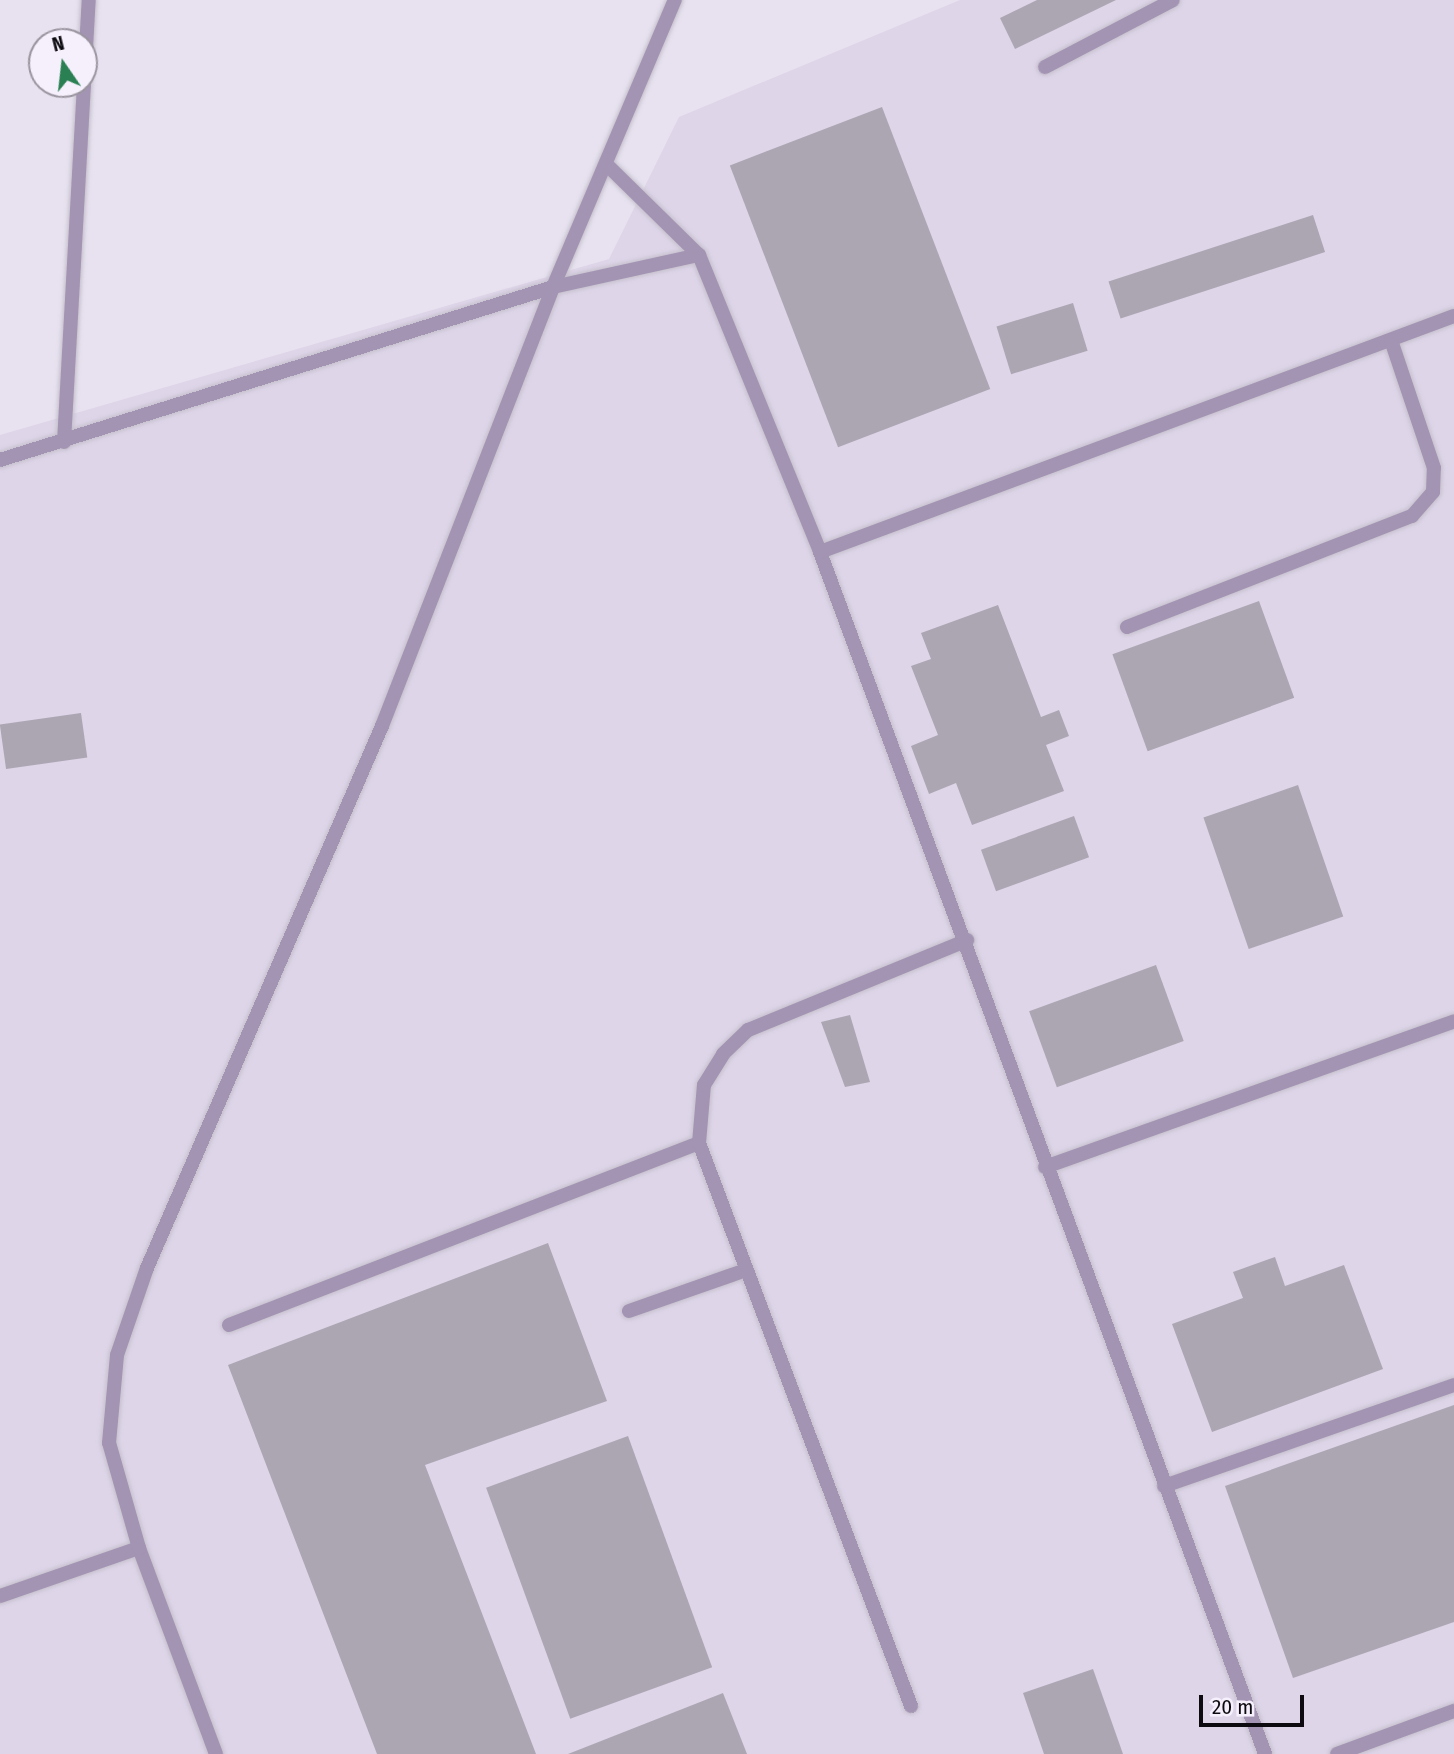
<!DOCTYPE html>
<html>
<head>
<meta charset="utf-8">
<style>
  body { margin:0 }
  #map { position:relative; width:1454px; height:1754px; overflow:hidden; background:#e8e2f0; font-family:"Fira Sans Condensed",sans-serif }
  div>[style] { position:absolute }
  .built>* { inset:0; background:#ded5e9 }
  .building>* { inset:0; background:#aca6b3; transform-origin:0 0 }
  .roads { filter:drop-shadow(0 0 2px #c5c0cc) drop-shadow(0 0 2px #c5c0cc) }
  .lane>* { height:14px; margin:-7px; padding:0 7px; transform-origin:7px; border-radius:7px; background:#a394b3 }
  span { translate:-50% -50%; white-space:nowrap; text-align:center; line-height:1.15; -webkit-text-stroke:5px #f6f0fd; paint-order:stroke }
  .north { position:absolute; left:28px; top:28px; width:70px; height:70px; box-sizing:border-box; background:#f6f0fd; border:2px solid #99949e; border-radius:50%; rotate:346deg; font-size:19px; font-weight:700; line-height:28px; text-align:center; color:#0d0b0f }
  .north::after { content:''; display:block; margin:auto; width:24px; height:32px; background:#2b8053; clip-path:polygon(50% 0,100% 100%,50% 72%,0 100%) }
  .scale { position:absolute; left:1199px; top:1695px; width:105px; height:32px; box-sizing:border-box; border:4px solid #0d0b0f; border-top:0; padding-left:9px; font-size:21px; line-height:24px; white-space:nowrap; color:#0d0b0f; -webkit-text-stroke:5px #f6f0fd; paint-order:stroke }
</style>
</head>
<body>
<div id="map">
  <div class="built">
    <i style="clip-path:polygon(960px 0,1454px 0,1454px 1754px,0 1754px,0 435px,609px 259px,679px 117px)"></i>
  </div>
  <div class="building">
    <i style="clip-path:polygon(1037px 0,1116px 0,1015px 49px,1000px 18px)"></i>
    <i style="left:882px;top:107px;width:302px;height:163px;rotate:69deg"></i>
    <i style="left:1313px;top:215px;width:39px;height:215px;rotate:72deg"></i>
    <i style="left:1073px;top:303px;width:50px;height:80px;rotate:73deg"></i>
    <i style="left:1259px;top:601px;width:103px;height:156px;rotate:70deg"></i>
    <i style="clip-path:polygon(998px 605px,1041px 717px,1059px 710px,1069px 736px,1046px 745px,1064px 791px,972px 825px,956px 783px,929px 794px,911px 746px,938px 735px,911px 666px,931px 659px,921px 633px)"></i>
    <i style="left:81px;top:713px;width:45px;height:82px;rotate:82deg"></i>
    <i style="left:1298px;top:785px;width:139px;height:100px;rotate:71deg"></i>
    <i style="left:1074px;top:816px;width:44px;height:99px;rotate:70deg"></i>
    <i style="left:1156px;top:965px;width:81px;height:135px;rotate:70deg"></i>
    <i style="clip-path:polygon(850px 1015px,870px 1082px,845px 1087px,821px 1022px)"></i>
    <i style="clip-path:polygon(548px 1243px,607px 1401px,425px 1465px,536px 1754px,377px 1754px,228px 1365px)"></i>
    <i style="clip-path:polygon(1275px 1257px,1285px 1286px,1344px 1265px,1383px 1369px,1212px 1432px,1172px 1324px,1243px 1298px,1233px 1272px)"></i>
    <i style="clip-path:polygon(1454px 1405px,1454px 1622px,1293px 1678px,1225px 1486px)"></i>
    <i style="left:628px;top:1436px;width:246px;height:151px;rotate:70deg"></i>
    <i style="clip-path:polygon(1093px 1669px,1123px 1754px,1044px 1754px,1023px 1693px)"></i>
    <i style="clip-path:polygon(723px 1693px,747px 1754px,568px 1754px)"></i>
  </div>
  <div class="roads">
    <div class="lane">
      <i style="left:1045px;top:67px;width:144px;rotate:-27.6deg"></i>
      <i style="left:607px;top:165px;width:129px;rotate:44.4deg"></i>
      <i style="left:699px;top:255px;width:321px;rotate:67.8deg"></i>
      <i style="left:820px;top:552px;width:1282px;rotate:69.68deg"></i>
      <i style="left:64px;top:442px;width:443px;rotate:-86.8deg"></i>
      <i style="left:0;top:460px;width:579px;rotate:-17.37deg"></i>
      <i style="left:553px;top:287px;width:149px;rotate:-12.4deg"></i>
      <i style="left:820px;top:552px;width:676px;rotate:-20.42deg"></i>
      <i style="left:1127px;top:627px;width:306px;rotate:-21.3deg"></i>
      <i style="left:1412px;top:516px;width:32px;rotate:-49deg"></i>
      <i style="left:1433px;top:492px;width:24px;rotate:-88deg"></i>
      <i style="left:1434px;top:468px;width:135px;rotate:-108.6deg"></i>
      <i style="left:1045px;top:1167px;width:434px;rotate:-19.6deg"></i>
      <i style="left:629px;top:1311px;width:124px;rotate:-19.3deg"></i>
      <i style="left:229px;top:1325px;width:504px;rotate:-21.17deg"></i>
      <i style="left:1164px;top:1486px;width:307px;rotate:-19.2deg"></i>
      <i style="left:0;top:1596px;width:147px;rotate:-19.1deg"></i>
      <i style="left:911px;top:1706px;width:602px;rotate:-110.63deg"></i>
      <i style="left:699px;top:1143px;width:58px;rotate:-85.1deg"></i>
      <i style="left:704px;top:1085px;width:36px;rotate:-58deg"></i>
      <i style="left:723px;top:1054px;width:35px;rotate:-44deg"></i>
      <i style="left:748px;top:1030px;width:237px;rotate:-22.3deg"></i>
      <i style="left:216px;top:1754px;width:220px;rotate:-110.5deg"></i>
      <i style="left:139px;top:1548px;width:109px;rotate:-105.9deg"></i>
      <i style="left:109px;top:1443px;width:88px;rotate:-84.8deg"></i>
      <i style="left:117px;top:1355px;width:92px;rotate:-71deg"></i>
      <i style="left:147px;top:1268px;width:591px;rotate:-66.56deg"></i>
      <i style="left:382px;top:726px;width:471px;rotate:-68.7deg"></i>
      <i style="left:553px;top:287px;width:312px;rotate:-67deg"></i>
      <i style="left:1337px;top:1754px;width:125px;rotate:-20.2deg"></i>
    </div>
  </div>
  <div class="north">N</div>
  <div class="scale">20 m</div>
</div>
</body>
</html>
